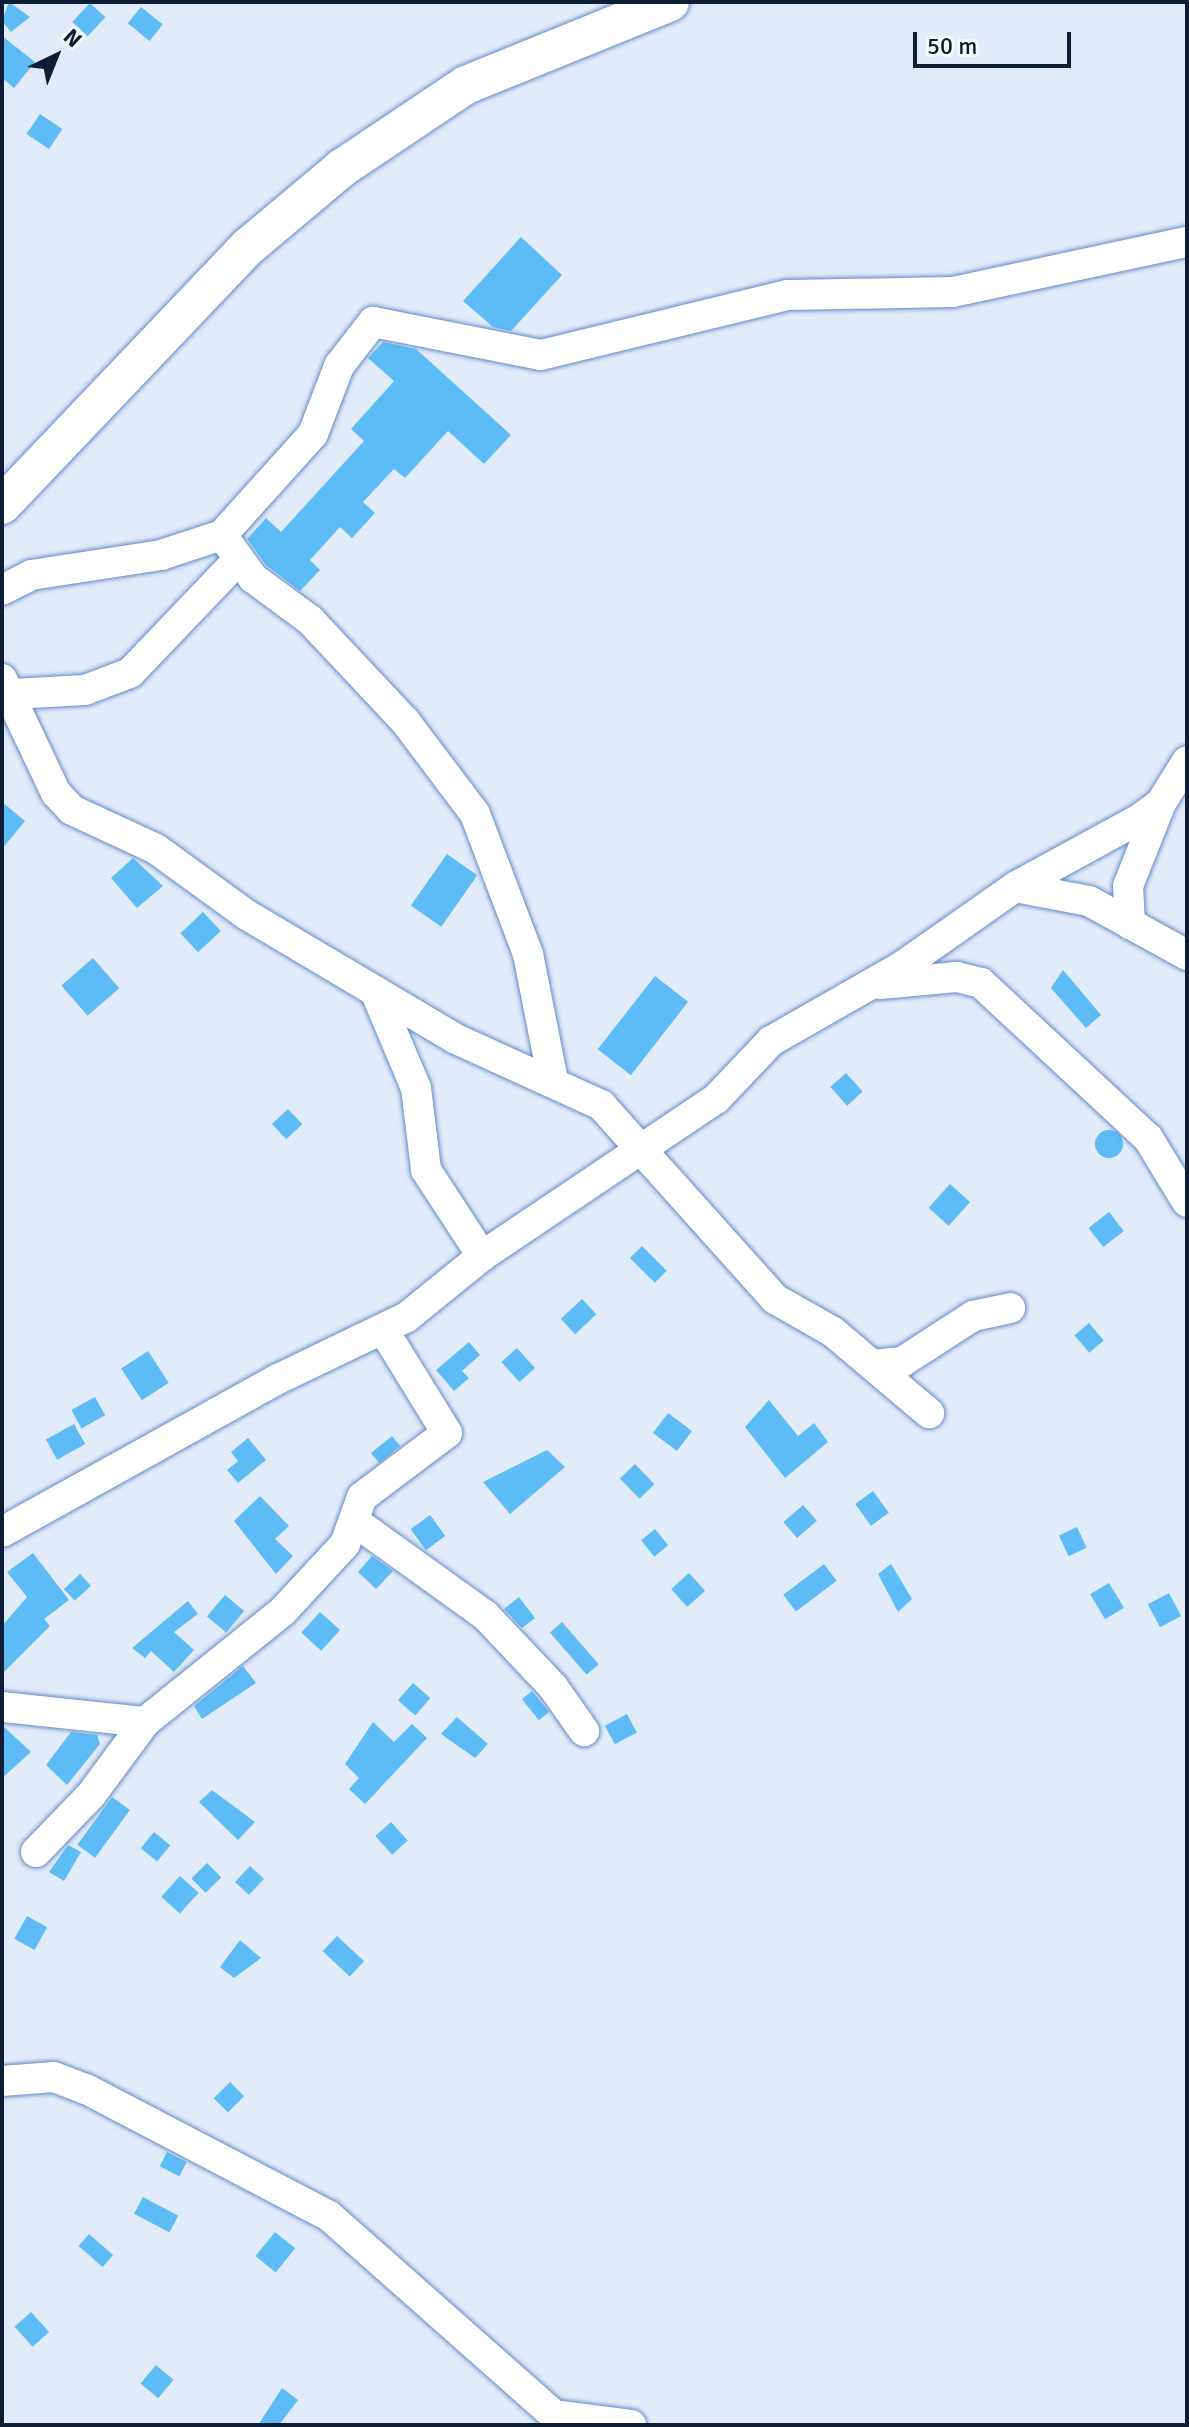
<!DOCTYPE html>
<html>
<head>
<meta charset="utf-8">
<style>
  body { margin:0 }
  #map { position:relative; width:1189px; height:2427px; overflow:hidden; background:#e2ebf9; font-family:Signika,sans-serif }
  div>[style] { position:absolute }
  .building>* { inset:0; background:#5dbcf6; transform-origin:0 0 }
  .round { border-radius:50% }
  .roads { filter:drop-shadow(0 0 2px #608ac8) drop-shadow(0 0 2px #608ac8) }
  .minor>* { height:30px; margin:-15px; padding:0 15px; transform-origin:15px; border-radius:15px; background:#fff }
  .major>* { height:38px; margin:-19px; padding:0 19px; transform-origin:19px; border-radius:19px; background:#fff }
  span { translate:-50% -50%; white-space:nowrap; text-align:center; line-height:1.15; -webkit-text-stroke:6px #f7f7f7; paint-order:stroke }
  .frame { position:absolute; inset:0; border:4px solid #0c1d35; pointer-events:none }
  .north { position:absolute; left:16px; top:16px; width:80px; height:80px; -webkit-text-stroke:6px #f7f7f7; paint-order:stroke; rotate:43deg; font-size:22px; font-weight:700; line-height:32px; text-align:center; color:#0c1d35 }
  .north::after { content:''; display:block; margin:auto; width:28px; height:36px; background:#0c1d35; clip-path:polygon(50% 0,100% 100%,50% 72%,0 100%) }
  .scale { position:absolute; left:913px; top:32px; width:158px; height:36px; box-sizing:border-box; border:4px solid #0c1d35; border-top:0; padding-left:10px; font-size:24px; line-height:28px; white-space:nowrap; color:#0c1d35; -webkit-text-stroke:6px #f7f7f7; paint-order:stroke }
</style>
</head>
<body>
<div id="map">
  <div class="building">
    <i style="clip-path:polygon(9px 2px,30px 17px,11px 32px,2px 21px)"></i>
    <i style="left:90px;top:3px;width:21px;height:26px;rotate:43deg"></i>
    <i style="left:141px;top:7px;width:28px;height:21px;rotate:39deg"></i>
    <i style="clip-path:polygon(2px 36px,35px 62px,14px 88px,2px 78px)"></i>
    <i style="left:40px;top:114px;width:27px;height:24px;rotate:34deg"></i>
    <i style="clip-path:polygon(521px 237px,562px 275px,511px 331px,493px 327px,463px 301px)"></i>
    <i style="clip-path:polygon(383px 342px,416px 349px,511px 435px,484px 464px,448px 431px,405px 478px,394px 469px,363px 502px,375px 513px,352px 538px,340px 527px,310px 560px,320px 570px,300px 591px,266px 565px,247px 539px,266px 518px,281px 532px,364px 441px,351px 429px,394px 381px,368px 358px)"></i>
    <i style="clip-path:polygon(2px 802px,25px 821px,2px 849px)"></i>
    <i style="left:447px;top:854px;width:37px;height:63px;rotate:35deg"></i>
    <i style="clip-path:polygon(133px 858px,163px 886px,137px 908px,111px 878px)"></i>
    <i style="left:203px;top:912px;width:26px;height:31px;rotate:47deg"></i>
    <i style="left:93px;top:958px;width:40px;height:42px;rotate:49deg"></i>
    <i style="clip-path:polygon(1063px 970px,1101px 1015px,1086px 1028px,1051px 988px)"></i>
    <i style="left:655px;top:976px;width:42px;height:93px;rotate:38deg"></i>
    <i style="left:846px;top:1073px;width:25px;height:21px;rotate:48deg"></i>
    <i style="left:288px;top:1109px;width:21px;height:22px;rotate:47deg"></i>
    <i class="round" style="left:1095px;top:1130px;width:28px;height:28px"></i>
    <i style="left:950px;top:1184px;width:27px;height:32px;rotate:42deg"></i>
    <i style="left:1109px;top:1212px;width:24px;height:26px;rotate:52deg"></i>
    <i style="left:642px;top:1246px;width:35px;height:17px;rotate:45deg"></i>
    <i style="left:582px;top:1299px;width:21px;height:29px;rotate:47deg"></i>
    <i style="left:1089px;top:1323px;width:23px;height:19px;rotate:50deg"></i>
    <i style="clip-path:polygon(469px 1342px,480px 1355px,462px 1371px,469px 1378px,454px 1391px,436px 1370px)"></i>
    <i style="left:517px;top:1348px;width:27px;height:21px;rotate:48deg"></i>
    <i style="left:148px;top:1351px;width:38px;height:32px;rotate:57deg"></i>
    <i style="left:95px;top:1397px;width:21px;height:27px;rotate:61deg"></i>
    <i style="clip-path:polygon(769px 1400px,798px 1436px,814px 1423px,828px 1442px,785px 1478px,745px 1427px)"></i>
    <i style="left:668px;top:1413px;width:30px;height:25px;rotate:37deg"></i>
    <i style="left:74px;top:1424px;width:23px;height:32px;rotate:61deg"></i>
    <i style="left:392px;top:1436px;width:13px;height:27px;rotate:51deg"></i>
    <i style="clip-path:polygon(248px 1438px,266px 1460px,238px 1483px,227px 1470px,238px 1461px,231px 1452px)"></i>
    <i style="clip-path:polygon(547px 1450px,565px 1467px,510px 1514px,483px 1482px)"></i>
    <i style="left:635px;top:1464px;width:28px;height:21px;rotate:46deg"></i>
    <i style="left:873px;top:1491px;width:27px;height:22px;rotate:54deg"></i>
    <i style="clip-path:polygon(260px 1496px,289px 1526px,275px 1539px,293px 1556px,276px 1574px,234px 1521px)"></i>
    <i style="left:803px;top:1505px;width:21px;height:26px;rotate:49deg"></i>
    <i style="left:430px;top:1515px;width:26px;height:24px;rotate:54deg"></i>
    <i style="left:1077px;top:1527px;width:23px;height:20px;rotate:65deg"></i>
    <i style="left:655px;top:1529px;width:21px;height:18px;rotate:51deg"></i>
    <i style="clip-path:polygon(33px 1553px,69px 1600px,44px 1619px,50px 1626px,2px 1674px,2px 1626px,27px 1597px,7px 1572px)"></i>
    <i style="clip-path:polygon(372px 1556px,393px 1571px,376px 1589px,358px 1572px)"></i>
    <i style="left:824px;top:1564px;width:21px;height:51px;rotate:53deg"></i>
    <i style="clip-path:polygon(891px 1564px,912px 1599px,898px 1612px,878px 1574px)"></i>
    <i style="left:689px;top:1573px;width:24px;height:24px;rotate:48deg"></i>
    <i style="left:80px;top:1574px;width:16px;height:22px;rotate:47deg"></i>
    <i style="left:1109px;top:1583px;width:29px;height:22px;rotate:59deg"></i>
    <i style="left:1169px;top:1593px;width:26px;height:24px;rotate:62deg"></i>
    <i style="left:225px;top:1595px;width:25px;height:28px;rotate:40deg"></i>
    <i style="clip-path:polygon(519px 1597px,535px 1618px,522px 1628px,504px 1609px)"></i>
    <i style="clip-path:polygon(188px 1601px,198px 1614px,174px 1632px,194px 1650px,174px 1672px,151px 1651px,145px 1658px,132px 1648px)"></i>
    <i style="left:320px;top:1612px;width:27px;height:28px;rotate:42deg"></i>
    <i style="left:562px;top:1622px;width:56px;height:16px;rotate:49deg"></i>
    <i style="clip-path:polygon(243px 1666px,256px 1683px,202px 1719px,194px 1706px)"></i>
    <i style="left:413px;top:1683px;width:23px;height:23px;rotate:41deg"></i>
    <i style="left:532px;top:1691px;width:27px;height:13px;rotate:51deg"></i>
    <i style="left:627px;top:1714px;width:21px;height:25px;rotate:62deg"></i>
    <i style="clip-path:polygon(457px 1717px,488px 1744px,475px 1758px,441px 1734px)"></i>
    <i style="clip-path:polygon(373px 1722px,394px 1742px,412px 1724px,427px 1738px,365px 1804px,349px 1789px,359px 1778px,345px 1764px)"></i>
    <i style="clip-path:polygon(2px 1725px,31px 1752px,2px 1778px)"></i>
    <i style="clip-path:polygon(71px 1732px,97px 1735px,100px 1744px,67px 1785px,46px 1765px)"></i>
    <i style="clip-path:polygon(212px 1790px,255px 1822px,238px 1840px,199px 1802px)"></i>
    <i style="left:112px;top:1797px;width:22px;height:59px;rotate:36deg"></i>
    <i style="left:391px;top:1822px;width:25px;height:21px;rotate:48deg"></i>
    <i style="left:154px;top:1832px;width:21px;height:21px;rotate:39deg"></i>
    <i style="clip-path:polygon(68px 1845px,81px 1852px,64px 1881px,49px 1872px)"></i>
    <i style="left:207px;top:1863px;width:20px;height:22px;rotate:45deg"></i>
    <i style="left:250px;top:1866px;width:19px;height:22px;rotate:43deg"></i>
    <i style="left:180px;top:1876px;width:25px;height:28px;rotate:42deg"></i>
    <i style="left:27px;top:1916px;width:23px;height:26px;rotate:29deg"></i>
    <i style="left:337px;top:1936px;width:37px;height:21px;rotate:43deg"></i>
    <i style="clip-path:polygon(240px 1940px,261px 1958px,234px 1978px,220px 1967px)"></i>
    <i style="left:230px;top:2082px;width:20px;height:23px;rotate:45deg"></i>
    <i style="left:167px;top:2152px;width:22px;height:16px;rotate:27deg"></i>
    <i style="left:143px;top:2197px;width:40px;height:19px;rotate:28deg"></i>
    <i style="left:275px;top:2232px;width:26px;height:31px;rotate:39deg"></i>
    <i style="left:89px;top:2234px;width:32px;height:16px;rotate:41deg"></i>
    <i style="left:31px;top:2312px;width:27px;height:22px;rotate:48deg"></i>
    <i style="left:156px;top:2365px;width:23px;height:24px;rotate:40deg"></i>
    <i style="clip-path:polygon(282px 2388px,298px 2400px,279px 2425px,258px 2425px)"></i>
  </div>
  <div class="roads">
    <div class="minor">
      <i style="left:222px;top:535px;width:53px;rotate:54.2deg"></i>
      <i style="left:253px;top:578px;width:71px;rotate:36.4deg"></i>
      <i style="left:310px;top:620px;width:139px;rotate:46.8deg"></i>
      <i style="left:405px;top:721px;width:116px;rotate:53deg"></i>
      <i style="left:475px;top:814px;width:150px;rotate:69.3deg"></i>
      <i style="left:528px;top:954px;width:128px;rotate:78.8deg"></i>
      <i style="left:2px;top:590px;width:33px;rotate:-27deg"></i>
      <i style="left:31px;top:575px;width:132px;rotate:-8.7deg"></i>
      <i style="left:161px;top:555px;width:64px;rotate:-18.2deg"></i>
      <i style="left:222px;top:535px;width:136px;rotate:-48deg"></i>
      <i style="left:313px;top:434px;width:73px;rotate:-69.1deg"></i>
      <i style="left:339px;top:366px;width:56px;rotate:-52.3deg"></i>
      <i style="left:373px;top:322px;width:171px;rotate:11.1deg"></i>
      <i style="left:541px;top:355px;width:254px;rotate:-13.7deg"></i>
      <i style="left:788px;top:295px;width:165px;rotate:-1deg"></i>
      <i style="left:953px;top:292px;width:239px;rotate:-12.1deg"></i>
      <i style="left:2px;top:679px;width:126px;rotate:64.7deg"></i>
      <i style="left:56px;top:793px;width:23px;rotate:47deg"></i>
      <i style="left:72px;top:810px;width:93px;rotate:24.9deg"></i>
      <i style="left:156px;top:849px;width:112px;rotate:36deg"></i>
      <i style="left:247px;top:915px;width:149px;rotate:30.7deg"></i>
      <i style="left:375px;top:991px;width:105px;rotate:67.1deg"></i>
      <i style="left:416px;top:1088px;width:83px;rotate:83deg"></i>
      <i style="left:426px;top:1170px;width:103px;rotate:56.9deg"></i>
      <i style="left:13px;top:694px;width:72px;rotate:-3.2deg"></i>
      <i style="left:85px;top:690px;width:48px;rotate:-20.7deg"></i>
      <i style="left:130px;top:673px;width:155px;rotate:-46.3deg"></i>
      <i style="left:1015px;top:887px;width:75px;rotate:10.7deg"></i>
      <i style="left:1089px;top:901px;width:112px;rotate:28.9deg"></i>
      <i style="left:1130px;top:924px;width:38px;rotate:-93deg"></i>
      <i style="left:1128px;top:886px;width:89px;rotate:-68.3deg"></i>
      <i style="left:880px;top:984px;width:77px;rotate:-5.2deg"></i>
      <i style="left:957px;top:977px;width:25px;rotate:14deg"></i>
      <i style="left:981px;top:983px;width:228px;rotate:42.9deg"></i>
      <i style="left:1148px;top:1138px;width:75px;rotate:58.6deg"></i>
      <i style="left:375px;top:991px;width:92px;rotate:30.7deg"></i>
      <i style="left:454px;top:1038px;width:162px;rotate:24.5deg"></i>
      <i style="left:601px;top:1105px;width:261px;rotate:48.1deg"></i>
      <i style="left:775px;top:1299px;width:67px;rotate:29.6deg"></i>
      <i style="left:833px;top:1332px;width:126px;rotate:40.2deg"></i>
      <i style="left:873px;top:1365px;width:29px;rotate:-6deg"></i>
      <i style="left:902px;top:1362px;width:85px;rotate:-32.9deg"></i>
      <i style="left:973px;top:1316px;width:38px;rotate:-12deg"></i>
      <i style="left:354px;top:1521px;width:161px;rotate:35.7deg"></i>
      <i style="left:485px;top:1615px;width:99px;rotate:46.6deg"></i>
      <i style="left:553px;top:1687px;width:54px;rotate:54.8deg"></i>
      <i style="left:2px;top:1532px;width:313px;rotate:-29deg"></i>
      <i style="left:276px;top:1380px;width:145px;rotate:-25.7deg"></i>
      <i style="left:407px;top:1317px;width:97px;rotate:-39.1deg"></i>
      <i style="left:482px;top:1256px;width:282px;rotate:-33.9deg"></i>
      <i style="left:716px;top:1099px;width:80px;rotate:-46.5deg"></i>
      <i style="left:771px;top:1041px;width:153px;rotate:-29.7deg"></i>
      <i style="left:904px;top:965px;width:136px;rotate:-35.1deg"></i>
      <i style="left:1015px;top:887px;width:144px;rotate:-28.7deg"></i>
      <i style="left:1141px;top:818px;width:25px;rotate:-37deg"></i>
      <i style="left:1161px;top:803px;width:49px;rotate:-58.2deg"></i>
      <i style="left:2px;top:1707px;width:144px;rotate:6deg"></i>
      <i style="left:145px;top:1722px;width:177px;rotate:-38.8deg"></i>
      <i style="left:283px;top:1611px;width:91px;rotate:-47.2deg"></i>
      <i style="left:345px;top:1544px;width:50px;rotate:-70.1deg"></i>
      <i style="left:362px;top:1497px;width:106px;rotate:-37deg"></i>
      <i style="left:447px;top:1433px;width:120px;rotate:-121.7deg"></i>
      <i style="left:36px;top:1852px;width:79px;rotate:-46deg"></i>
      <i style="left:91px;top:1795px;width:91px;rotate:-53.5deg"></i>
      <i style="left:2px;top:2081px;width:52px;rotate:-4.4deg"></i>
      <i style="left:54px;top:2077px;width:34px;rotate:21deg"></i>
      <i style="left:86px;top:2089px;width:274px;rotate:27.6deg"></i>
      <i style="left:329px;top:2216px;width:300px;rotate:41.5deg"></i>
      <i style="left:554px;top:2415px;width:78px;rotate:7.4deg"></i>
    </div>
    <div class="major">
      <i style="left:2px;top:505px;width:358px;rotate:-46.4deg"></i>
      <i style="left:249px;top:246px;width:121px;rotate:-40deg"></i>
      <i style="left:342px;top:168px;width:149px;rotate:-33.8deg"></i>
      <i style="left:466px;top:85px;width:220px;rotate:-22.1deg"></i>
    </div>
  </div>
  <div class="frame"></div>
  <div class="north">N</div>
  <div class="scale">50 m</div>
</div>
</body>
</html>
